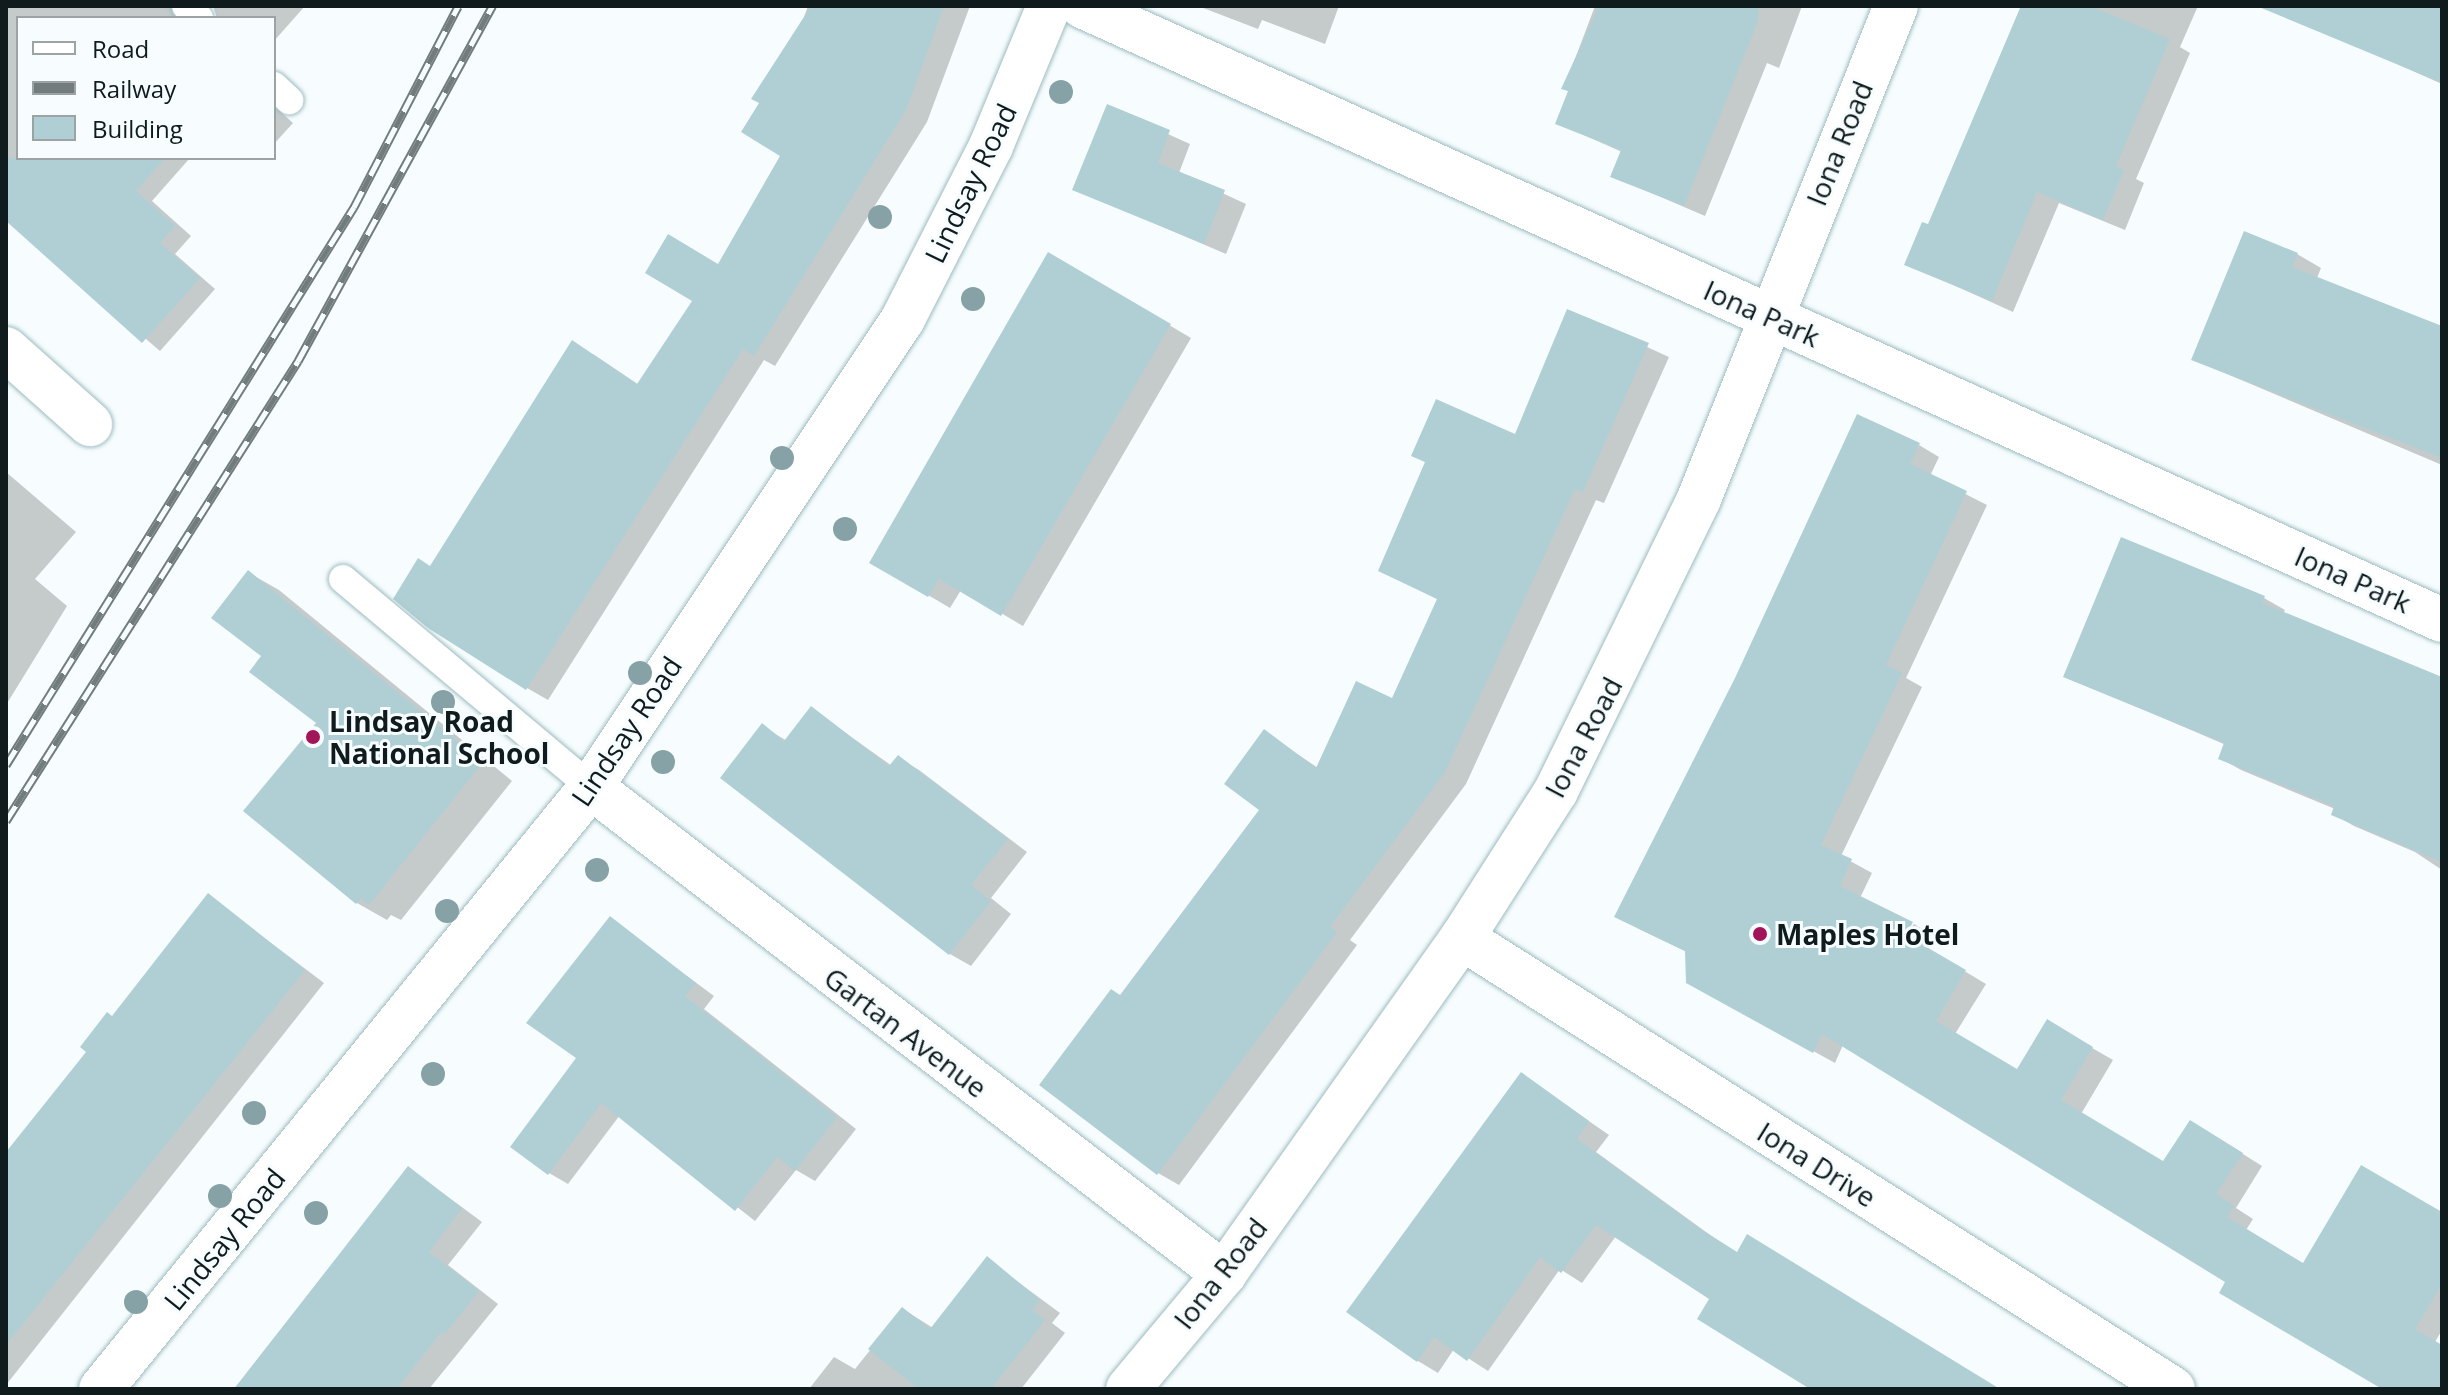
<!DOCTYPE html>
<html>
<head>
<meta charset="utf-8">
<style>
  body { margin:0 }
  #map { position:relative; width:2448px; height:1395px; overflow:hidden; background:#f7fdfe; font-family:"Open Sans",sans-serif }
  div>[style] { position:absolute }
  .shadow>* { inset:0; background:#0003 }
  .building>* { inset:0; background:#b0cfd4 }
  .roads { filter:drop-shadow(0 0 2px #9dbbc0) drop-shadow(0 0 2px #9dbbc0) }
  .lane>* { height:28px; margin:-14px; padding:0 14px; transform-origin:14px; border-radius:14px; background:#fff }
  .street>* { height:44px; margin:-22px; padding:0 22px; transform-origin:22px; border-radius:22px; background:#fff }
  .rail>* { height:9px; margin-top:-4.5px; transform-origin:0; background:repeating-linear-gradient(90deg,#f7fdfe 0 18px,#737c7d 0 36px); box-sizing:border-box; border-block:2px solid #737c7d }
  .trees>* { width:24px; height:24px; margin:-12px; border-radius:50%; background:#87a2a6 }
  .dots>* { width:22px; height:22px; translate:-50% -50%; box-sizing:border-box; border:4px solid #f7fdfe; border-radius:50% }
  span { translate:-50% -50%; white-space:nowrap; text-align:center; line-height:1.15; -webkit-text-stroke:6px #f7fdfe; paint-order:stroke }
  .street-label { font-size:28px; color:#101b1d }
  .poi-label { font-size:28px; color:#101b1d; font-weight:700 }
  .left { translate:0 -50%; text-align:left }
  .frame { position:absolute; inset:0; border:8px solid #101b1d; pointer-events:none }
  .legend { position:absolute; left:16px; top:16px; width:260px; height:144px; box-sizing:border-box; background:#f7fdfe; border:2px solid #9ba3a4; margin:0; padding:10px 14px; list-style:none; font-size:24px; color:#101b1d }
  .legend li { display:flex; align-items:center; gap:16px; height:40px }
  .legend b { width:40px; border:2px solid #9ba3a4 }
</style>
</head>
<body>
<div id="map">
  <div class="shadow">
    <i style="clip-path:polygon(6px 6px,189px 6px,187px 18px,18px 18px,18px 158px,190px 158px,152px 201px,191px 236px,175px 254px,215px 289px,160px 351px,6px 219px)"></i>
    <i style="clip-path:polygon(213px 6px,305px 6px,274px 41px,274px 18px,217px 18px)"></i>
    <i style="clip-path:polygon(808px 6px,970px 6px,927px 122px,775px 366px,764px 360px,548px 700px,527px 688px,432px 568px,593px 354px,639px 385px,719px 266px,783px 156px,780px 83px)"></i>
    <i style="clip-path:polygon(1198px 6px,1339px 6px,1325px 44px,1262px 20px,1258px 29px)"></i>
    <i style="clip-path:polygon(1595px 6px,1802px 6px,1779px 68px,1767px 63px,1705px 216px,1612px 176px,1622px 152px,1557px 123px,1570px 92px,1564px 88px)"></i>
    <i style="clip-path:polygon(2021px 6px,2198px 6px,2180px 47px,2190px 53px,2136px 179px,2144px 183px,2125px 230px,2059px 203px,2013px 312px,1907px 264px,1929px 227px)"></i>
    <i style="clip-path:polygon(2344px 6px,2442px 6px,2442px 84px,2332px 35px)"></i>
    <i style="clip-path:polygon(274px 106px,293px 123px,274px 144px)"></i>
    <i style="clip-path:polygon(1108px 107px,1190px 144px,1179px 173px,1246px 204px,1226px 254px,1074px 189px)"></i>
    <i style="clip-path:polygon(1049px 254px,1191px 338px,1023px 626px,961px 590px,950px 608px,872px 562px)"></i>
    <i style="clip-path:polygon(2297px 254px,2321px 268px,2317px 278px,2442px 332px,2442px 465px,2194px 360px)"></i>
    <i style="clip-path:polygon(1568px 311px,1669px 357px,1604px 503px,1596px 500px,1466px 784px,1350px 940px,1357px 945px,1179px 1185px,1158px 1173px,1121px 997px,1262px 810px,1265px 732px,1318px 768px,1393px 700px,1439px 600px,1380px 570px,1427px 463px,1414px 456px,1516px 436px)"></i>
    <i style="clip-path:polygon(1919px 445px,1939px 457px,1930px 476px,1987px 505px,1906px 678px,1922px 687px,1841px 856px,1872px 873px,1860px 898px,1900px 943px,1914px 924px,1932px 935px,1926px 948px,1986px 984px,1955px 1034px,2018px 1072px,2047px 1022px,2113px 1060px,2081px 1114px,2163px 1163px,2211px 1134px,2262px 1166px,2236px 1208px,2253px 1219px,2246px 1230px,2304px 1265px,2442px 1214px,2442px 1330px,2435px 1342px,2442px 1347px,2442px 1389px,2384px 1389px,2228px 1281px,1843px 1045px,1835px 1063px,1709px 994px,1687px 952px,1637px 928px)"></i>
    <i style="clip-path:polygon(6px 472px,76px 532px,35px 579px,67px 606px,6px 705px)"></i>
    <i style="clip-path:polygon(249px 573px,279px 590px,512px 781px,401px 920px,391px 915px,387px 920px,357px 903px,319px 722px)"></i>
    <i style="clip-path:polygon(2264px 598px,2285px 610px,2283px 614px,2442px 680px,2442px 870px,2415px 852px,2354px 826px,2333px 814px,2335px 809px,2241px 770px,2220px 758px,2226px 745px,2065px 676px)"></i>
    <i style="clip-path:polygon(812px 709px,892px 766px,898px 758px,919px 770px,1027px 852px,991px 898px,1011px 914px,971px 966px,950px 954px,762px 726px,787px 741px)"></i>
    <i style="clip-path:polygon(209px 896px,324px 983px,6px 1385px,6px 1155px)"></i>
    <i style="clip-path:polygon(610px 919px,714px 996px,704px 1009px,856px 1129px,815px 1181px,796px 1170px,755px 1221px,620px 1115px,568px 1184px,549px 1173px)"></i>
    <i style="clip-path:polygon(1521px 1074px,1609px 1135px,1596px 1152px,1717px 1240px,1738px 1254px,1748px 1237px,1998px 1389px,1811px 1389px,1711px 1299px,1616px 1236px,1582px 1283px,1560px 1269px,1488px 1371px,1454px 1349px,1438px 1373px,1418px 1361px,1349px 1312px)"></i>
    <i style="clip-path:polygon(409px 1168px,482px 1222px,448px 1265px,498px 1304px,429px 1389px,234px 1389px)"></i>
    <i style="clip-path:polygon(987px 1259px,1060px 1313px,1052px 1323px,1065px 1333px,1021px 1389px,809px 1389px,834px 1357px,855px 1369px,903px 1309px,933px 1328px)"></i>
  </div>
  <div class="building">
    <i style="clip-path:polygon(811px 6px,944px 6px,906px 110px,754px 356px,743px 349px,526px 690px,428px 628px,393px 599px,418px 558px,430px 566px,572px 340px,637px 384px,692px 301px,645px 273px,668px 234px,718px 264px,780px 156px,741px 132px,759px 103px,751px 99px)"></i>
    <i style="clip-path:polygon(1599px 6px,1759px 6px,1758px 21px,1684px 206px,1610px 177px,1621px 150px,1555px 124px,1568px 91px,1561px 89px)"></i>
    <i style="clip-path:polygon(2021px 6px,2090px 6px,2170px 39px,2116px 166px,2124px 170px,2103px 220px,2037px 192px,1992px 301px,1904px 265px,1922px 222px,1928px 224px)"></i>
    <i style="clip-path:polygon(2259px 6px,2442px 6px,2442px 83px,2259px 7px)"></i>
    <i style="clip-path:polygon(1107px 104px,1170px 130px,1158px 163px,1225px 190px,1204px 244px,1072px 190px)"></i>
    <i style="clip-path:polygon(6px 158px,165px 158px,136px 191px,175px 226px,160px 243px,200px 278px,142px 343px,6px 221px)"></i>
    <i style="clip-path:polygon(2244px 231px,2298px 253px,2292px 267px,2442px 326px,2442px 458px,2191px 360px)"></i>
    <i style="clip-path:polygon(1048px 252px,1171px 324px,1001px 616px,939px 579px,928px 597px,869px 563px)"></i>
    <i style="clip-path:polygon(1567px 309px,1649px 343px,1583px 492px,1575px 489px,1445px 772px,1330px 927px,1337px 932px,1157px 1175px,1039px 1085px,1111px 989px,1120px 995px,1259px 810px,1224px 784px,1264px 729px,1316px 768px,1356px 681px,1392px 698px,1437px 599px,1378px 571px,1425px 462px,1411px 456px,1436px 399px,1515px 434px)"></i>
    <i style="clip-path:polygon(1857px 414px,1920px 443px,1910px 464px,1967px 491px,1886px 665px,1902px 673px,1821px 845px,1852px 859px,1840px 886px,1913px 922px,1906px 935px,1966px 970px,1936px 1021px,2017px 1069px,2047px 1019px,2093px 1047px,2061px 1100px,2163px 1161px,2190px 1120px,2243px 1153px,2216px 1194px,2234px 1206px,2227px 1217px,2303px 1263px,2361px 1165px,2442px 1212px,2442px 1284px,2415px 1329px,2442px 1345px,2442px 1389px,2382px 1389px,2219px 1293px,2225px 1282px,1822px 1034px,1813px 1053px,1686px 983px,1685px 951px,1614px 917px,1735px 678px)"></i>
    <i style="clip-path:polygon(2121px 537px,2265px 596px,2262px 603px,2442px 677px,2442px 862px,2331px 815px,2334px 806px,2218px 759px,2224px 743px,2063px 677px)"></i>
    <i style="clip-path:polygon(248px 570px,483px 762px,369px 905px,361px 898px,356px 904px,243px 811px,316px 723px,249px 672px,261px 656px,211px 618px)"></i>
    <i style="clip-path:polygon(811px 706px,889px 766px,898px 755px,1008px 839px,971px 885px,991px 901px,949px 955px,720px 778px,762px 723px,784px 741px)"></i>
    <i style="clip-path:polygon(208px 893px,305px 970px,6px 1345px,6px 1152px,86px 1052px,80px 1047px,107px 1012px,112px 1016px)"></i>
    <i style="clip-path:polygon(610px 916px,696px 983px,685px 996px,837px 1117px,795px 1171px,777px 1157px,735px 1211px,601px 1103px,548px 1175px,510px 1147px,576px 1058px,526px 1023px)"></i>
    <i style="clip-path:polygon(1521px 1072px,1589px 1121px,1577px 1139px,1696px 1226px,1737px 1252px,1747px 1234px,2000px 1389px,1810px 1389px,1697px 1319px,1709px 1299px,1596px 1225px,1561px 1273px,1540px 1257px,1467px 1361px,1434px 1337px,1417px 1362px,1346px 1312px)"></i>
    <i style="clip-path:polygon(408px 1166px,462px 1208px,429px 1252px,479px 1291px,445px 1334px,442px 1331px,397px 1389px,234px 1389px)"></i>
    <i style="clip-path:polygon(987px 1256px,1040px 1300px,1032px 1310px,1045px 1320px,991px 1389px,919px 1389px,868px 1349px,902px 1307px,930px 1329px)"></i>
  </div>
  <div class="roads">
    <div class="lane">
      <i style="left:186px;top:6px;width:18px;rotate:43deg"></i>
      <i style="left:274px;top:86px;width:21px;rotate:43deg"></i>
      <i style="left:343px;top:579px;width:324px;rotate:40deg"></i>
    </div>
    <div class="street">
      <i style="left:1082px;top:6px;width:1492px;rotate:24.3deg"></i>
      <i style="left:6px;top:349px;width:113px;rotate:41.8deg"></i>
      <i style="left:591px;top:787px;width:799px;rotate:37.57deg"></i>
      <i style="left:1462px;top:938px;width:842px;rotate:32.39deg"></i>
      <i style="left:101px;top:1389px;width:776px;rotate:-50.86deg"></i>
      <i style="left:591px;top:787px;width:562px;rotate:-56.31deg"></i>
      <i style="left:903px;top:319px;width:194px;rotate:-63deg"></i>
      <i style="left:991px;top:146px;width:152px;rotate:-67.5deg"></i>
      <i style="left:1128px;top:1389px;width:150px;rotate:-50.1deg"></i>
      <i style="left:1224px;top:1274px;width:412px;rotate:-54.7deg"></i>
      <i style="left:1462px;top:938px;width:174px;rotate:-57.4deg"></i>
      <i style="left:1556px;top:791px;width:325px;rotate:-63.9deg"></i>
      <i style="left:1699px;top:499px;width:531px;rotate:-68.22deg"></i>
    </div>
  </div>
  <div class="rail">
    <i style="left:6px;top:765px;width:658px;rotate:-58.05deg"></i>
    <i style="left:354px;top:207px;width:226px;rotate:-62.6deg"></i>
    <i style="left:6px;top:821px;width:545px;rotate:-57.59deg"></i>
    <i style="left:298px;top:361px;width:405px;rotate:-61.3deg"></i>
  </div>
  <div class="trees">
    <i style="left:1061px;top:92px"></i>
    <i style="left:880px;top:217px"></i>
    <i style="left:973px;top:299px"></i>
    <i style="left:782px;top:458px"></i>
    <i style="left:845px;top:529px"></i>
    <i style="left:640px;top:673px"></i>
    <i style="left:443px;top:702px"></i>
    <i style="left:663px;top:762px"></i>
    <i style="left:597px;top:870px"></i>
    <i style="left:447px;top:911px"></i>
    <i style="left:433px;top:1074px"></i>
    <i style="left:254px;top:1113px"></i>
    <i style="left:220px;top:1196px"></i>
    <i style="left:316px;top:1213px"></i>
    <i style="left:136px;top:1302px"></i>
  </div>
  <div class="dots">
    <i style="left:313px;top:737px;background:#a31559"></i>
    <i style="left:1760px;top:934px;background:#a31559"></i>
  </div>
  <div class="street-label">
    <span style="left:1839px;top:143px;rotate:-68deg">Iona Road</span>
    <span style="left:970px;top:183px;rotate:-64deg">Lindsay Road</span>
    <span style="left:1762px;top:313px;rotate:24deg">Iona Park</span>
    <span style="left:2353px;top:579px;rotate:24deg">Iona Park</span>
    <span style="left:626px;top:731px;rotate:-56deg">Lindsay Road</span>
    <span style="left:1583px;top:737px;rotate:-62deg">Iona Road</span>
    <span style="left:906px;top:1032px;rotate:37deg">Gartan Avenue</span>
    <span style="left:1817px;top:1164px;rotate:32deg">Iona Drive</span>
    <span style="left:224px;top:1239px;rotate:-51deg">Lindsay Road</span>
    <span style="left:1220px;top:1273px;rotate:-52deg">Iona Road</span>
  </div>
  <div class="poi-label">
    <span class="left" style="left:329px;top:737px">Lindsay Road<br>National School</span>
    <span class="left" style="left:1776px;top:934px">Maples Hotel</span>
  </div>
  <div class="frame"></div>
  <ul class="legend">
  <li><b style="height:10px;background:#fff"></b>Road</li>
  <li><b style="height:10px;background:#737c7d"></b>Railway</li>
  <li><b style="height:22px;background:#b0cfd4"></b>Building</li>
  </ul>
</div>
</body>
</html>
